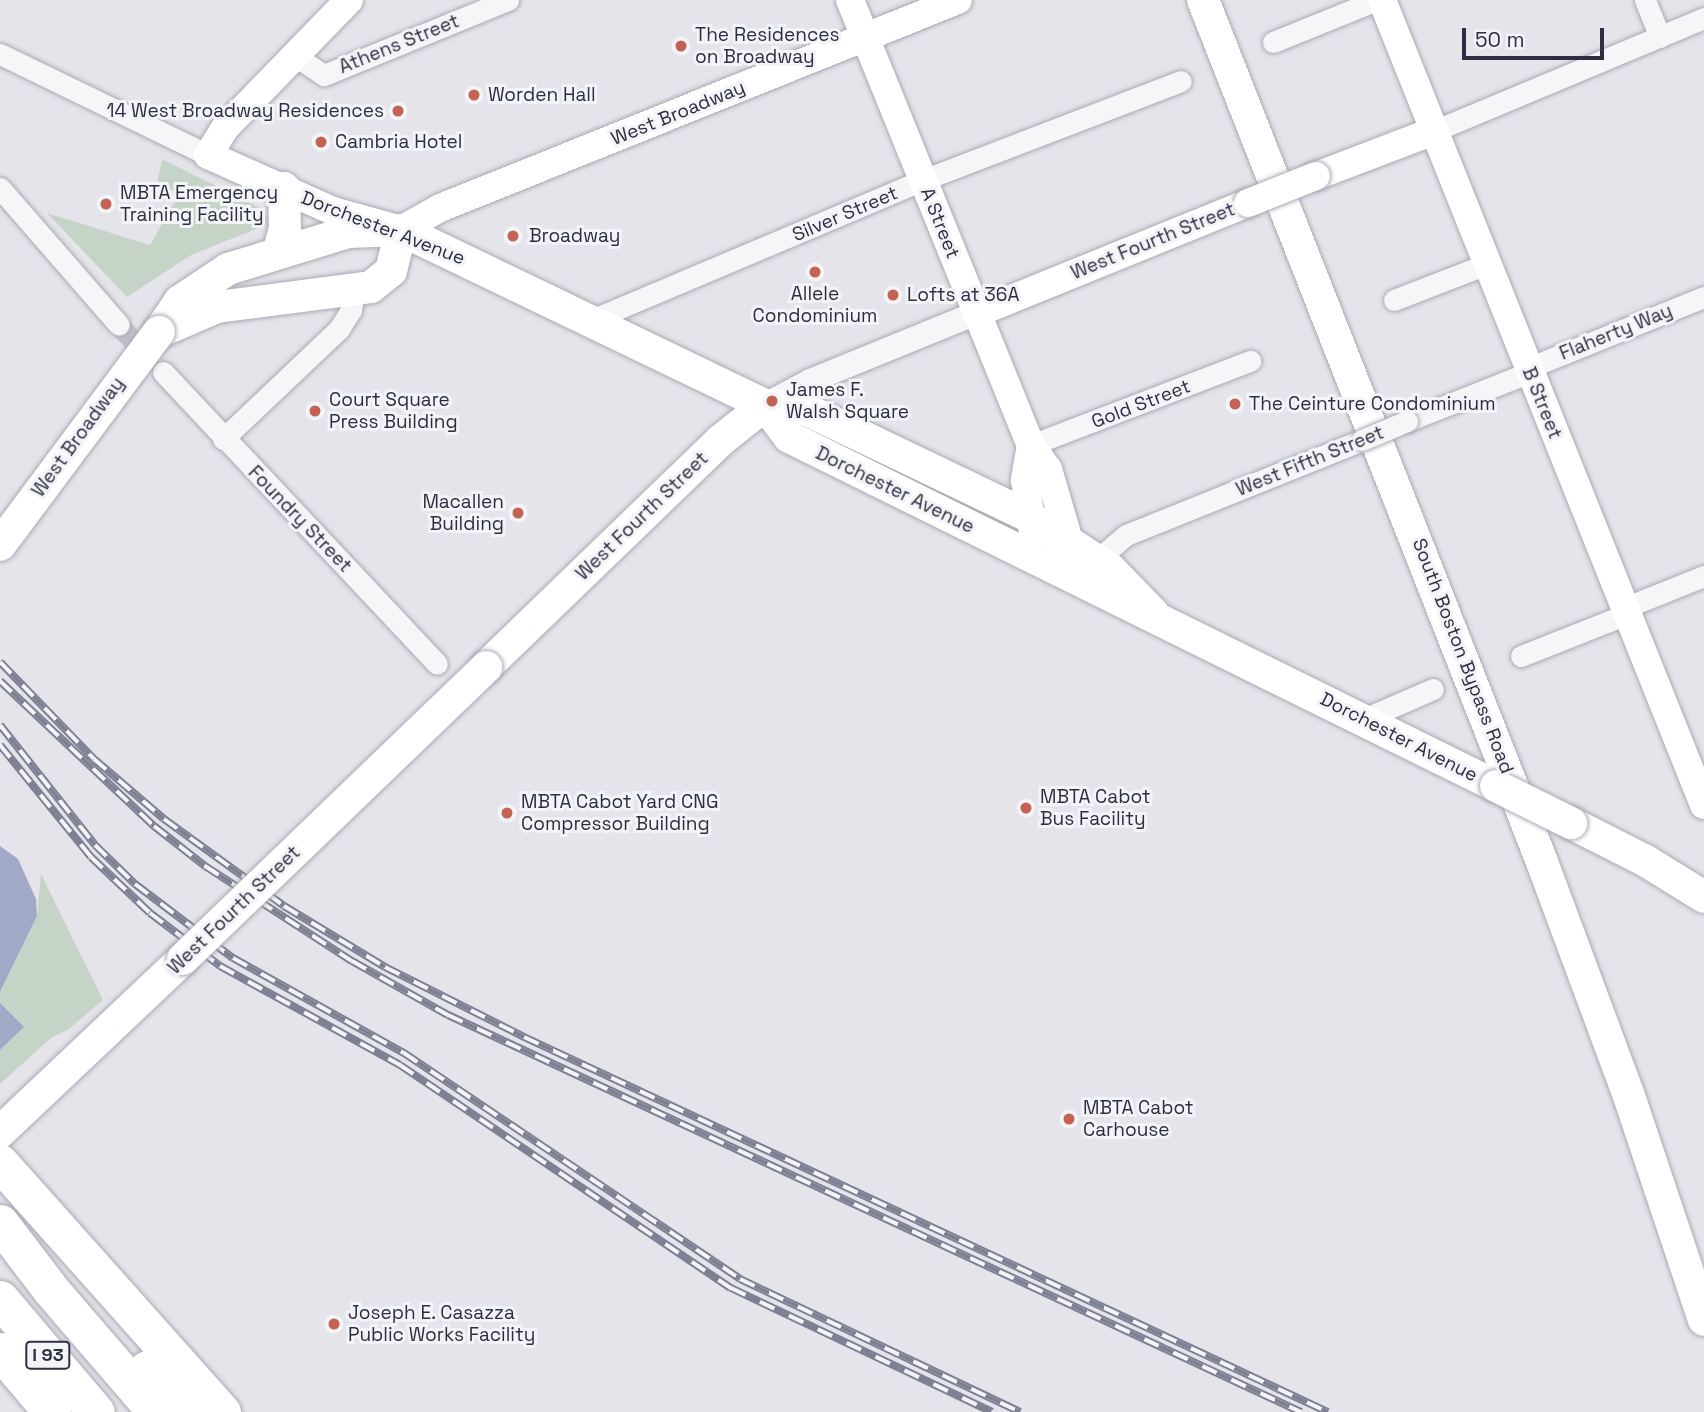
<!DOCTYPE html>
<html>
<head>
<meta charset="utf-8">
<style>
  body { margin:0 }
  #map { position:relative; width:1704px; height:1412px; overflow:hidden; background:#e4e4ea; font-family:"Space Grotesk",sans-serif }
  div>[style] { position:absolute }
  .green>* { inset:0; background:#c5d4c6 }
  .water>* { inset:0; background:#a2a9c7 }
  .minor-tunnel>* { height:21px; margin-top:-10.5px; transform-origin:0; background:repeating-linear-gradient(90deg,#bfc0c8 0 21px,transparent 0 31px) }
  .roads { filter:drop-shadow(0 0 2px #a9aab4) drop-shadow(0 0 2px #a9aab4) }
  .minor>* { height:21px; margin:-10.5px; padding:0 10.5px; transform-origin:10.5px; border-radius:10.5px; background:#f6f6f9 }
  .tertiary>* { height:24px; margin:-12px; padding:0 12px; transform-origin:12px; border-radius:12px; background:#f6f6f9 }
  .secondary>* { height:28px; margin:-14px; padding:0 14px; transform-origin:14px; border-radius:14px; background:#fff }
  .primary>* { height:32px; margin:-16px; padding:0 16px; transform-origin:16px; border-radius:16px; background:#fff }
  .motorway>* { height:37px; margin:-18.5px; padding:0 18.5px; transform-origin:18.5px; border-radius:18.5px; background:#fff }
  .rail>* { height:8px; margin-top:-4px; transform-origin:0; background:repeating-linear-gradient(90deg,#f3f4f8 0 16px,#7e8093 0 32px); box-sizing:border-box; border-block:2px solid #7e8093 }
  .bridges { filter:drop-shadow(0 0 2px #a9aab4) drop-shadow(0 0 2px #a9aab4) }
  .minor-bridge>* { height:21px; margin:-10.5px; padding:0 10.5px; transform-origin:10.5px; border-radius:10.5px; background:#f6f6f9 }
  .secondary-bridge>* { height:28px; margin:-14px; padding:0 14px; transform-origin:14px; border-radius:14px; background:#fff }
  .primary-bridge>* { height:32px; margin:-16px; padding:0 16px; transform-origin:16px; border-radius:16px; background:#fff }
  .dots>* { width:19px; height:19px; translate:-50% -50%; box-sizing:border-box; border:4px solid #f3f4f8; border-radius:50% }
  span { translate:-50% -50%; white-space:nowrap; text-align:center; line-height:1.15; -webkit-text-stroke:6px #f3f4f8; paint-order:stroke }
  .shield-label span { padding:2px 5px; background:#f3f4f8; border:2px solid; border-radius:5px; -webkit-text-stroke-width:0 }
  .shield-label { font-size:18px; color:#2d2e41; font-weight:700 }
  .poi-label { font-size:19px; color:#2d2e41 }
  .left { translate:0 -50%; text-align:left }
  .right { translate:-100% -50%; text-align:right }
  .street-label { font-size:19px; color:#2d2e41 }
  .scale { position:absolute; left:1462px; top:28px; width:142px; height:32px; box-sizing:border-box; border:4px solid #2d2e41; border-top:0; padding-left:9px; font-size:21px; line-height:24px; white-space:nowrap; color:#2d2e41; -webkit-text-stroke:5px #f3f4f8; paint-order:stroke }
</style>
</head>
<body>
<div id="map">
  <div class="green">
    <i style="clip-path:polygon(162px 159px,260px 208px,267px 217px,266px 225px,191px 255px,127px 297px,47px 213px,150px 245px,181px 191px,156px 189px)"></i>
    <i style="clip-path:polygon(41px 874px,103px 1000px,69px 1029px,51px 1038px,0 1084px,0 1050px,24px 1027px,0 1003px,0 992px,37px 916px)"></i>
  </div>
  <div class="water">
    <i style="clip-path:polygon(0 846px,18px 859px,36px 899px,37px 916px,0 992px)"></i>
    <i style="clip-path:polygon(0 1003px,24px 1027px,0 1050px)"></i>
  </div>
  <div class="minor-tunnel">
    <i style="left:119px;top:325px;width:47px;rotate:46.7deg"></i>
  </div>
  <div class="roads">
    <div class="minor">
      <i style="left:1645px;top:0;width:40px;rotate:68deg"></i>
      <i style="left:1273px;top:42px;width:112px;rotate:-22deg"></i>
      <i style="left:0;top:54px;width:231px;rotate:25.9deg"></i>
      <i style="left:294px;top:55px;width:36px;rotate:34deg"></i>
      <i style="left:324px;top:75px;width:199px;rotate:-22.2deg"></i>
      <i style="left:1434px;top:131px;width:293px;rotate:-22.7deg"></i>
      <i style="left:0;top:188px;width:181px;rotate:49deg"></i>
      <i style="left:1394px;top:300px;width:100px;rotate:-21.2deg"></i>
      <i style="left:589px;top:321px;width:363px;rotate:-22.9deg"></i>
      <i style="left:923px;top:180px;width:276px;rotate:-21deg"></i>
      <i style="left:1528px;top:368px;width:190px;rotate:-22deg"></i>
      <i style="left:163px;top:372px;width:400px;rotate:46.8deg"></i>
      <i style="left:1407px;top:421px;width:132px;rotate:-21.7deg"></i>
      <i style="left:223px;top:439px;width:160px;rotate:-43.5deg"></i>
      <i style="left:339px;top:329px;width:22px;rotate:-58deg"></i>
      <i style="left:351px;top:310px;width:19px;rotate:-81deg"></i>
      <i style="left:1031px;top:445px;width:235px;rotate:-21deg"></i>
      <i style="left:1097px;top:560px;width:38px;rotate:-41deg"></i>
      <i style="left:1126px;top:535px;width:254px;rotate:-21.9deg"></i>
      <i style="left:1624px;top:608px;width:86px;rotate:-21.8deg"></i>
      <i style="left:1521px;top:656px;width:114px;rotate:-21.6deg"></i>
      <i style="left:1364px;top:719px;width:75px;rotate:-23.5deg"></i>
    </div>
    <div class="tertiary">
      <i style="left:765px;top:405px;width:51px;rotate:-28.1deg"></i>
      <i style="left:810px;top:381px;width:180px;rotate:-22.2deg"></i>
    </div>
    <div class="secondary">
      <i style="left:349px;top:0;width:178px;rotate:134.1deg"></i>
      <i style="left:225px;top:128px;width:32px;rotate:122deg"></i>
      <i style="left:208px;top:155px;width:137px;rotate:24.1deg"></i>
      <i style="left:333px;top:211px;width:71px;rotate:15.6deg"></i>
      <i style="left:401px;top:230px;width:45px;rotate:-29.4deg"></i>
      <i style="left:440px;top:208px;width:558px;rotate:-21.88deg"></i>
      <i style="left:850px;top:0;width:480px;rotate:67.9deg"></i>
      <i style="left:1031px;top:445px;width:29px;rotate:55deg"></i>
      <i style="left:1048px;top:469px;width:75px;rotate:73.7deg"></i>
      <i style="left:1382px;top:0;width:867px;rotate:68.2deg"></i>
      <i style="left:1316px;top:176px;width:126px;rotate:-20.9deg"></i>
      <i style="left:977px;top:313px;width:292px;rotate:-22.1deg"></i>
      <i style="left:1031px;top:445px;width:36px;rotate:100deg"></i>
      <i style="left:1025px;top:480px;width:54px;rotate:81.4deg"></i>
    </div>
    <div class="primary">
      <i style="left:1203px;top:0;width:926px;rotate:68.53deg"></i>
      <i style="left:1542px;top:862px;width:250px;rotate:69.6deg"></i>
      <i style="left:1629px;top:1096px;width:236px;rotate:71.5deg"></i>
      <i style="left:278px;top:253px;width:25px;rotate:-74deg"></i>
      <i style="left:285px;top:229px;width:41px;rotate:-91.4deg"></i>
      <i style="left:159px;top:332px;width:37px;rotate:-56deg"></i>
      <i style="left:180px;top:301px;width:58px;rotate:-33.7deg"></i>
      <i style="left:228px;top:269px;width:126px;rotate:-17.1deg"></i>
      <i style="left:348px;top:232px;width:53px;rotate:-2.2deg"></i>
      <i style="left:401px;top:230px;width:404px;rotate:25.7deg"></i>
      <i style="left:765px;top:405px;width:40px;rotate:5.7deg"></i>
      <i style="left:805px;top:409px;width:247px;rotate:25.6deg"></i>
      <i style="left:1028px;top:516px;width:98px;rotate:32.9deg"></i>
      <i style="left:1110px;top:569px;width:62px;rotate:45.7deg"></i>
      <i style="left:159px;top:332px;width:63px;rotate:-23.3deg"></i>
      <i style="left:217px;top:307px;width:155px;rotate:-7.4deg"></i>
      <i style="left:371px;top:287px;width:26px;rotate:-39deg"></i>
      <i style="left:391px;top:271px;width:42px;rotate:-76.3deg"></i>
      <i style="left:765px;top:405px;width:40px;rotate:53deg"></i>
      <i style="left:789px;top:437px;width:788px;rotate:26.27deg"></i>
      <i style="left:486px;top:667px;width:327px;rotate:-44deg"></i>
      <i style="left:721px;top:440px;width:56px;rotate:-38.5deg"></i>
      <i style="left:1571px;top:823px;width:84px;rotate:26.9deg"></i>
      <i style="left:1646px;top:861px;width:68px;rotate:31.8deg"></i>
      <i style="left:0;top:1132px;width:252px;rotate:-43.4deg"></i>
    </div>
    <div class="motorway">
      <i style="left:0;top:1163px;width:334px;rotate:48.3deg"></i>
      <i style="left:0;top:1223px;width:84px;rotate:52.7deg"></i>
      <i style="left:51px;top:1290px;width:161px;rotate:49.3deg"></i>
      <i style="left:0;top:1299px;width:148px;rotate:49.7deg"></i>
      <i style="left:0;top:1351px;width:80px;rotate:49.6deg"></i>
      <i style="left:147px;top:1369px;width:59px;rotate:47.1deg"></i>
    </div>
  </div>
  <div class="rail">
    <i style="left:0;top:662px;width:135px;rotate:45.9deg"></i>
    <i style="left:94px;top:759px;width:92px;rotate:40.6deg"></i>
    <i style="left:164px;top:819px;width:148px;rotate:35.9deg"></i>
    <i style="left:284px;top:906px;width:118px;rotate:31.1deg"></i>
    <i style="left:385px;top:967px;width:156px;rotate:26.7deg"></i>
    <i style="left:524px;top:1037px;width:887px;rotate:25.01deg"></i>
    <i style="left:0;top:681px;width:212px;rotate:43.3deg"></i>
    <i style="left:154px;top:826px;width:65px;rotate:38.1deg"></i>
    <i style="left:205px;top:866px;width:175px;rotate:32.9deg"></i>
    <i style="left:352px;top:961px;width:110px;rotate:29.4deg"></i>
    <i style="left:448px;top:1015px;width:941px;rotate:24.96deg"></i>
    <i style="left:0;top:725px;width:153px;rotate:51.6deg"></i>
    <i style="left:95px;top:845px;width:56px;rotate:44.3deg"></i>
    <i style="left:135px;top:884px;width:123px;rotate:37.1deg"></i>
    <i style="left:233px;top:958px;width:196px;rotate:29.1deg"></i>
    <i style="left:404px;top:1053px;width:405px;rotate:33.9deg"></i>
    <i style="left:740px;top:1279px;width:310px;rotate:25.4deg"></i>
    <i style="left:0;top:745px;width:144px;rotate:50.9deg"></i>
    <i style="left:91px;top:857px;width:81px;rotate:43.5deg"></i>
    <i style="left:150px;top:913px;width:88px;rotate:37.1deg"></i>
    <i style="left:220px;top:966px;width:205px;rotate:28.8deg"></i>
    <i style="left:400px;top:1065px;width:399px;rotate:34deg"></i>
    <i style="left:731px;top:1288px;width:289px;rotate:25.4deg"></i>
  </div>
  <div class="bridges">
    <div class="minor-bridge">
      <i style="left:1362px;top:440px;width:49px;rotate:-22.9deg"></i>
    </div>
    <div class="secondary-bridge">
      <i style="left:1248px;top:203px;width:73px;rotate:-21.7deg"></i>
    </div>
    <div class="primary-bridge">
      <i style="left:0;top:545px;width:266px;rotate:-53.3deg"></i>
      <i style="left:1496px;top:786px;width:84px;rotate:26.3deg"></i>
      <i style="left:183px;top:959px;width:421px;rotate:-43.9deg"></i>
    </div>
  </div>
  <div class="dots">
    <i style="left:681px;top:46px;background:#c46254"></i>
    <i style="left:474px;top:95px;background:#c46254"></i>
    <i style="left:398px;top:111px;background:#c46254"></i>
    <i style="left:321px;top:142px;background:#c46254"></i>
    <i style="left:106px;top:204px;background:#c46254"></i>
    <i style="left:513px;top:236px;background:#c46254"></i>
    <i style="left:815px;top:272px;background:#c46254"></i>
    <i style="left:893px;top:295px;background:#c46254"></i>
    <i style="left:772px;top:401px;background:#c46254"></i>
    <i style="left:1235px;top:404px;background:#c46254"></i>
    <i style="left:315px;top:411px;background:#c46254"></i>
    <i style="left:518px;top:513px;background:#c46254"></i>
    <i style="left:1026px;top:808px;background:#c46254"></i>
    <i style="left:507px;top:813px;background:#c46254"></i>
    <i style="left:1069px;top:1119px;background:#c46254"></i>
    <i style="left:334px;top:1324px;background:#c46254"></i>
  </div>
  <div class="shield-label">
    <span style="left:48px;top:1355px">I 93</span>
  </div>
  <div class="poi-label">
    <span class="left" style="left:695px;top:46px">The Residences<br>on Broadway</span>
    <span class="left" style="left:488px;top:95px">Worden Hall</span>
    <span class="right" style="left:384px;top:111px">14 West Broadway Residences</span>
    <span class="left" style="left:335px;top:142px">Cambria Hotel</span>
    <span class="left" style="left:120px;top:204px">MBTA Emergency<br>Training Facility</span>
    <span class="left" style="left:529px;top:236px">Broadway</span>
    <span style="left:815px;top:305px">Allele<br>Condominium</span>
    <span class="left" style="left:907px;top:295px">Lofts at 36A</span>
    <span class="left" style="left:786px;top:401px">James F.<br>Walsh Square</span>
    <span class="left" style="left:329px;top:411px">Court Square<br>Press Building</span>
    <span class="left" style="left:1249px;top:404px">The Ceinture Condominium</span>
    <span class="right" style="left:504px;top:513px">Macallen<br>Building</span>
    <span class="left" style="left:1040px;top:808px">MBTA Cabot<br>Bus Facility</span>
    <span class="left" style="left:521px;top:813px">MBTA Cabot Yard CNG<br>Compressor Building</span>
    <span class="left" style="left:1083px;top:1119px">MBTA Cabot<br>Carhouse</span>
    <span class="left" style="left:348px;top:1324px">Joseph E. Casazza<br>Public Works Facility</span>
  </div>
  <div class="street-label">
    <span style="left:399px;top:44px;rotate:-22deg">Athens Street</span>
    <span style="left:678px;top:113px;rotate:-22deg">West Broadway</span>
    <span style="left:845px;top:214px;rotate:-23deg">Silver Street</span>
    <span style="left:940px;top:223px;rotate:68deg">A Street</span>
    <span style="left:383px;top:228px;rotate:21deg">Dorchester Avenue</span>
    <span style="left:1153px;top:241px;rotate:-22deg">West Fourth Street</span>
    <span style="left:1616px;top:332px;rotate:-22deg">Flaherty Way</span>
    <span style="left:1542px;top:403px;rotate:68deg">B Street</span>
    <span style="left:1141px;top:404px;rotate:-21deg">Gold Street</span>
    <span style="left:78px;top:437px;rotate:-54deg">West Broadway</span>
    <span style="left:1310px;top:461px;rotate:-22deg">West Fifth Street</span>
    <span style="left:895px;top:490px;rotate:26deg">Dorchester Avenue</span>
    <span style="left:642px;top:516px;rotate:-44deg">West Fourth Street</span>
    <span style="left:300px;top:519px;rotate:46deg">Foundry Street</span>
    <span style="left:1463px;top:656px;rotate:69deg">South Boston Bypass Road</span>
    <span style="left:1399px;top:737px;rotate:27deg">Dorchester Avenue</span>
    <span style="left:234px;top:910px;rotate:-44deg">West Fourth Street</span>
  </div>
  <div class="scale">50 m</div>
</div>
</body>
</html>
